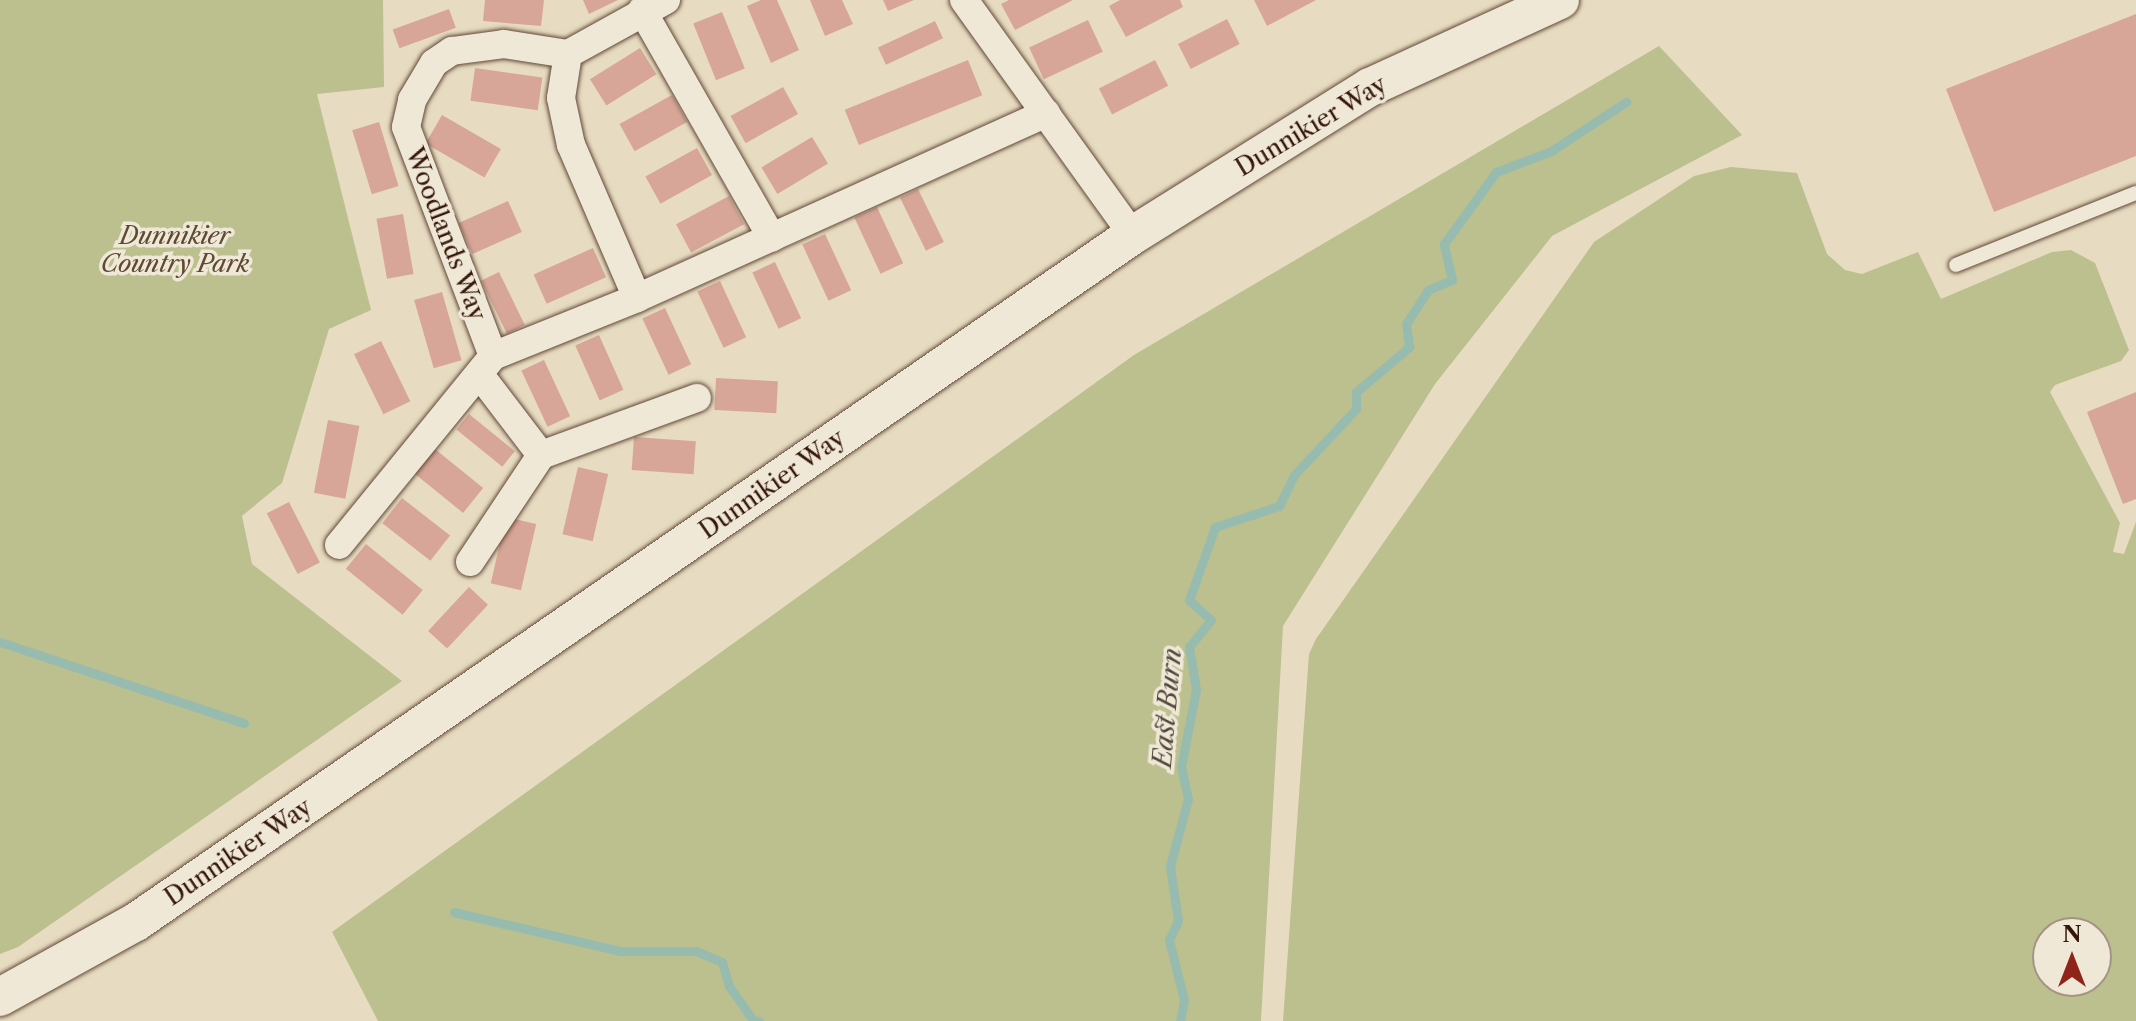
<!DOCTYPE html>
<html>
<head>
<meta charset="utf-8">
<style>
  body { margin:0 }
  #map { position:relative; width:2136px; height:1021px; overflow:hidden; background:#e7dcc1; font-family:"Libre Caslon Text",serif }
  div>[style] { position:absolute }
  .green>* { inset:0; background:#bcbf8e }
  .stream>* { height:9px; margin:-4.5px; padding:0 4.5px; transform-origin:4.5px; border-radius:4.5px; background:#97bcaf }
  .building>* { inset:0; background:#d8a698; transform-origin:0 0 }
  .roads { filter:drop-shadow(0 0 2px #624838) drop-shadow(0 0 2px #624838) }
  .lane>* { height:14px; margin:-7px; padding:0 7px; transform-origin:7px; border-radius:7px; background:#efe8d7 }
  .street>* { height:28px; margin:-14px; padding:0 14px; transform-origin:14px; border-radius:14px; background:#efe8d7 }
  .secondary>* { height:38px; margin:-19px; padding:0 19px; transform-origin:19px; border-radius:19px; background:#efe8d7 }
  span { translate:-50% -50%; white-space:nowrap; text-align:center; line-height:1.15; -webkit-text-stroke:7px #efe8d7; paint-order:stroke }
  .street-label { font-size:24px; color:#35170a }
  .park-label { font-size:24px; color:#5e4932; font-style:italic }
  .water-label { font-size:26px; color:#52493c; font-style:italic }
  .north { position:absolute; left:2032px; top:917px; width:80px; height:80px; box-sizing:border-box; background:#efe8d7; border:2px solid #a59485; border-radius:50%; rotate:0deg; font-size:22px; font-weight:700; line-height:32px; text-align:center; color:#35170a }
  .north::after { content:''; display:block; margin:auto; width:28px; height:36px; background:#8f2418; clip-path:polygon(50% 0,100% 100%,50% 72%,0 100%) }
</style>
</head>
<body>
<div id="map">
  <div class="green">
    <i style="clip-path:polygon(0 0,383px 0,384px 87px,317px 94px,371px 310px,329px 329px,282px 483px,242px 516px,252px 564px,402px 681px,18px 947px,0 954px)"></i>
    <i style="clip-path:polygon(1659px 46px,1742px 135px,1552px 236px,1435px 384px,1283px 626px,1261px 1021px,378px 1021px,332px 932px,1134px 355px)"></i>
    <i style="clip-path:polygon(evenodd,1731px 167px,1797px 173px,1827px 254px,1845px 270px,1862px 274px,1918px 252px,1941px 299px,2052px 252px,2071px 250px,2095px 263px,2129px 350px,2121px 361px,2055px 385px,2050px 392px,2120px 523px,2113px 552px,2124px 554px,2136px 522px,2136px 1021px,1283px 1021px,1309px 654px,1316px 639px,1594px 242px,1694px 176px,1731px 167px,2048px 933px,2096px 933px,2096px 981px,2048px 981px,2048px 933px)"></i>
  </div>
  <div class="stream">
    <i style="left:0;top:642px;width:257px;rotate:18.4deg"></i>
    <i style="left:454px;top:912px;width:171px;rotate:13.2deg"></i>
    <i style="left:620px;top:951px;width:76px"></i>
    <i style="left:696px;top:951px;width:28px;rotate:23deg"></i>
    <i style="left:722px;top:962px;width:25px;rotate:74deg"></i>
    <i style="left:729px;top:986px;width:42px;rotate:54.8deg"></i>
    <i style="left:753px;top:1020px;width:6px;rotate:9deg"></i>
    <i style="left:1180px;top:1021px;width:21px;rotate:-79deg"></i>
    <i style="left:1184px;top:1000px;width:62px;rotate:-104deg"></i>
    <i style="left:1169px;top:940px;width:21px;rotate:-65deg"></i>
    <i style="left:1178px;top:921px;width:56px;rotate:-98.3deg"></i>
    <i style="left:1170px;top:866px;width:69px;rotate:-75deg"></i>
    <i style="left:1188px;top:799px;width:33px;rotate:-102deg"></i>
    <i style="left:1181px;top:767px;width:78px;rotate:-79deg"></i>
    <i style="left:1196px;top:690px;width:44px;rotate:-99.2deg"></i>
    <i style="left:1189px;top:647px;width:35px;rotate:-51deg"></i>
    <i style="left:1211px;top:620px;width:30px;rotate:-138deg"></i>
    <i style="left:1189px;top:600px;width:77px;rotate:-70.4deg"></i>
    <i style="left:1215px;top:527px;width:67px;rotate:-18.2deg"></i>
    <i style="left:1279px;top:506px;width:34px;rotate:-64deg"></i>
    <i style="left:1294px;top:475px;width:91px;rotate:-46.8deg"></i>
    <i style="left:1356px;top:409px;width:17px;rotate:-90deg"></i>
    <i style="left:1356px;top:392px;width:70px;rotate:-40.3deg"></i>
    <i style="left:1409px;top:347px;width:23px;rotate:-97deg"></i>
    <i style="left:1406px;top:324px;width:40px;rotate:-57.1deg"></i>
    <i style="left:1428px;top:290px;width:26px;rotate:-23deg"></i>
    <i style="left:1452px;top:280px;width:37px;rotate:-103deg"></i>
    <i style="left:1444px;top:244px;width:89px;rotate:-54.2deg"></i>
    <i style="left:1496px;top:172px;width:59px;rotate:-20.9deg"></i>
    <i style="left:1551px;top:151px;width:90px;rotate:-33.2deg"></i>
  </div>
  <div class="building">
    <i style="clip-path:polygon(485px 0,544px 0,541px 26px,483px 21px)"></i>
    <i style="clip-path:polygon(583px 0,618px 0,589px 14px)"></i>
    <i style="clip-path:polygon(761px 0,777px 0,799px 50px,771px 63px,747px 6px)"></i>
    <i style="clip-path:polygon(810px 0,842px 0,853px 24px,825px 36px)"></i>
    <i style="clip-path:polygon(883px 0,914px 0,888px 11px)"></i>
    <i style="clip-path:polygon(1009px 0,1073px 0,1015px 30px,1001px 4px)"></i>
    <i style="clip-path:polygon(1120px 0,1180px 0,1183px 7px,1126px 37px,1109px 6px)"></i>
    <i style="clip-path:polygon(1254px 0,1316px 0,1267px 26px)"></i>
    <i style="left:449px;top:9px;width:20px;height:60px;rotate:70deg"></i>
    <i style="left:722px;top:12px;width:61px;height:31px;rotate:68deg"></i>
    <i style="clip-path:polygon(2136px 14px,2136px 156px,1994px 212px,1946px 89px)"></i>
    <i style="left:1227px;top:19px;width:28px;height:55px;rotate:63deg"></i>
    <i style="left:1088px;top:20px;width:35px;height:65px;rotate:65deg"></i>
    <i style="left:935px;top:21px;width:19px;height:63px;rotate:65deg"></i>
    <i style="left:640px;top:48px;width:31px;height:59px;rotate:58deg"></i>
    <i style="left:968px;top:60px;width:38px;height:133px;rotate:68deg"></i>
    <i style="left:1155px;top:60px;width:29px;height:63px;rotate:63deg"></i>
    <i style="left:475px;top:68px;width:68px;height:33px;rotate:8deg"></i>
    <i style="left:783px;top:87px;width:31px;height:60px;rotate:61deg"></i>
    <i style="left:672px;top:95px;width:31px;height:60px;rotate:61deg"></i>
    <i style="left:442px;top:115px;width:68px;height:33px;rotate:30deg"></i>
    <i style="left:379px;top:122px;width:67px;height:28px;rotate:73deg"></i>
    <i style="left:812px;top:137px;width:31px;height:59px;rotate:59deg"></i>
    <i style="left:697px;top:148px;width:31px;height:59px;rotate:61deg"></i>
    <i style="left:918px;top:189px;width:59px;height:20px;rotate:64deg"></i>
    <i style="left:729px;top:196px;width:32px;height:60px;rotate:62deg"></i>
    <i style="left:508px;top:201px;width:34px;height:54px;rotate:66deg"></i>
    <i style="left:877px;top:207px;width:62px;height:25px;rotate:65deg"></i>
    <i style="left:403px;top:214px;width:61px;height:27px;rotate:80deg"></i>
    <i style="left:825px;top:234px;width:62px;height:25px;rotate:65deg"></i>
    <i style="left:593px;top:248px;width:32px;height:65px;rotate:66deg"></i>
    <i style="left:775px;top:262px;width:62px;height:25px;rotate:65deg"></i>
    <i style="left:499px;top:272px;width:59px;height:20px;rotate:64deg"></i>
    <i style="left:720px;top:281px;width:62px;height:25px;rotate:65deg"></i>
    <i style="left:442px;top:292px;width:71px;height:29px;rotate:74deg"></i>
    <i style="left:665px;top:308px;width:62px;height:25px;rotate:65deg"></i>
    <i style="left:599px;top:335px;width:60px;height:26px;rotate:66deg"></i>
    <i style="left:381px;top:341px;width:67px;height:30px;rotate:64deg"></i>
    <i style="left:544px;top:360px;width:62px;height:25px;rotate:65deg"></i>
    <i style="left:716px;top:378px;width:62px;height:32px;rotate:3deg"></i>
    <i style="clip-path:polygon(2136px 392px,2136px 499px,2123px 504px,2087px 412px)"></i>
    <i style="left:469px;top:414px;width:59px;height:20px;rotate:39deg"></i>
    <i style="left:328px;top:420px;width:32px;height:74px;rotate:11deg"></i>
    <i style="left:634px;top:437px;width:62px;height:33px;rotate:4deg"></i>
    <i style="left:435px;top:449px;width:62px;height:32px;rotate:39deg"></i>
    <i style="left:578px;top:467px;width:31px;height:69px;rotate:13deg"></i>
    <i style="left:402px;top:498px;width:61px;height:32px;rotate:38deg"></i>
    <i style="left:289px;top:502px;width:68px;height:25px;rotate:63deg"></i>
    <i style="left:506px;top:517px;width:31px;height:68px;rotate:13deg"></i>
    <i style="left:366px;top:544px;width:73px;height:32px;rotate:39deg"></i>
    <i style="left:469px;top:587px;width:26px;height:60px;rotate:43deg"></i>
  </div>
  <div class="roads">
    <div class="lane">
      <i style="left:1956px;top:265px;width:194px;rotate:-21.8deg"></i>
    </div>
    <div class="street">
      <i style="left:964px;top:0;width:289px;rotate:54.3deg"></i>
      <i style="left:642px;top:10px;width:262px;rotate:60.3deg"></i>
      <i style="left:637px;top:298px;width:167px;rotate:-113.3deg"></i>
      <i style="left:571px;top:145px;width:48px;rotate:-102deg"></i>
      <i style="left:561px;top:98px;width:45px;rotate:-81deg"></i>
      <i style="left:568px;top:54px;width:112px;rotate:-28.9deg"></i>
      <i style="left:493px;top:356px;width:245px;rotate:-110.8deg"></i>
      <i style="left:406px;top:127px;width:28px;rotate:-77deg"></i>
      <i style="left:412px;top:100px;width:43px;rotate:-59.3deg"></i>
      <i style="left:434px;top:63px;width:22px;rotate:-34deg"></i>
      <i style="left:452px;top:51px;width:52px;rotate:-7.7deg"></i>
      <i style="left:504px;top:44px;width:65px;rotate:8.9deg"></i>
      <i style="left:480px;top:375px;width:101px;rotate:52.7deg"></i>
      <i style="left:339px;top:545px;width:244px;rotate:-50.8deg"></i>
      <i style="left:493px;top:356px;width:155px;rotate:-21.9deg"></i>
      <i style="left:637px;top:298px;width:449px;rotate:-24.3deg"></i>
      <i style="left:470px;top:562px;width:128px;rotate:-56.4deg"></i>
      <i style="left:541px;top:455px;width:166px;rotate:-20.1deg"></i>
    </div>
    <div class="secondary">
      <i style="left:0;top:997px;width:155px;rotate:-28.9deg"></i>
      <i style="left:136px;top:922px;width:1211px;rotate:-34.57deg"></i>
      <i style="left:1133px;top:235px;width:279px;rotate:-32deg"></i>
      <i style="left:1370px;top:87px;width:209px;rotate:-24.6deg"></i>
    </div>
  </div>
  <div class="street-label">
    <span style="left:1311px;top:126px;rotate:-31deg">Dunnikier Way</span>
    <span style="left:446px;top:234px;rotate:69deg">Woodlands Way</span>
    <span style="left:772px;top:484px;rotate:-35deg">Dunnikier Way</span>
    <span style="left:238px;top:852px;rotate:-34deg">Dunnikier Way</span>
  </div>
  <div class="park-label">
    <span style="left:175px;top:250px">Dunnikier<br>Country Park</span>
  </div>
  <div class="water-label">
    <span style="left:1168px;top:708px;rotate:-85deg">East Burn</span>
  </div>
  <div class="north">N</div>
</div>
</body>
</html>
